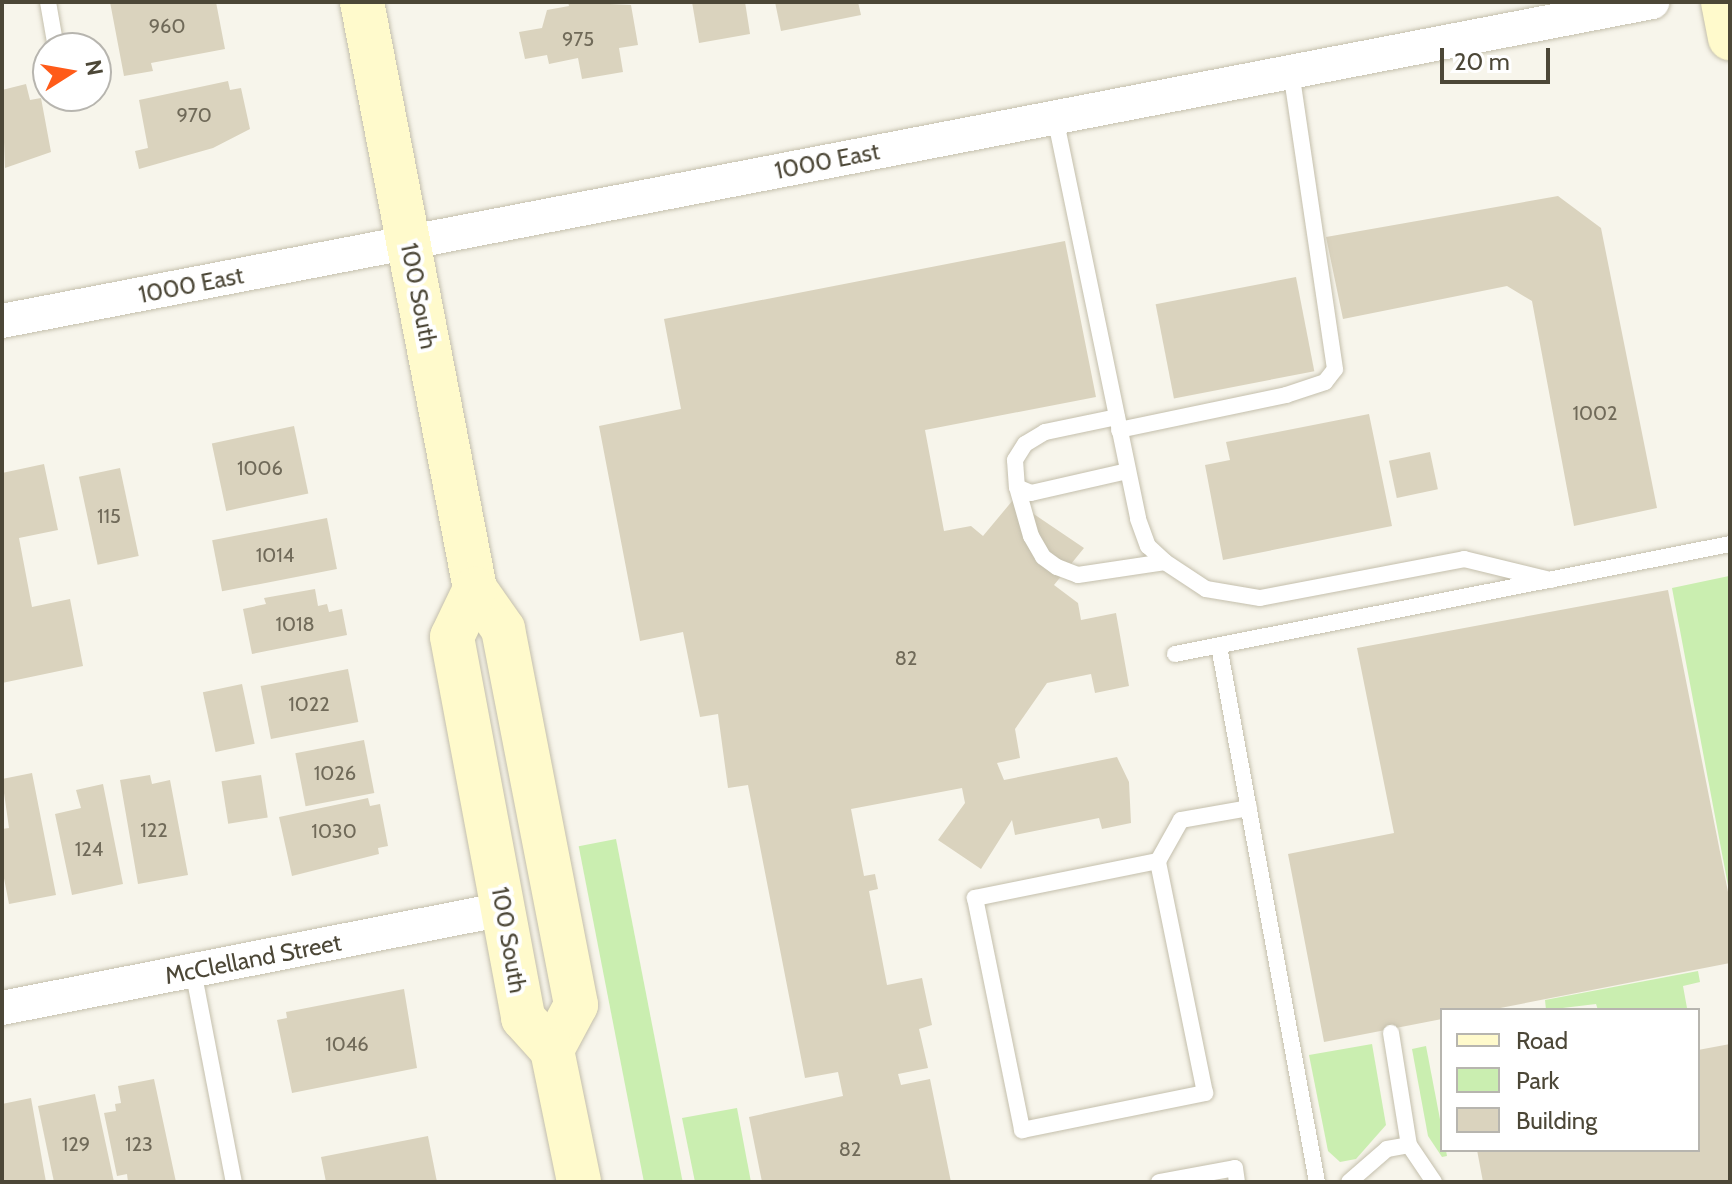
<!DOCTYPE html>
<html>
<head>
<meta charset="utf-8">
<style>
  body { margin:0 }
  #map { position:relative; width:1732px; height:1184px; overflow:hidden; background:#f7f5eb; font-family:Cabin,sans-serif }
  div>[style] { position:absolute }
  .green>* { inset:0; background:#caeeb0; transform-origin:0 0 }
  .building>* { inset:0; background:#dad3be; transform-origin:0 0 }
  .roads { filter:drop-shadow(0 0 2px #c4bfac) drop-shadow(0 0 2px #c4bfac) }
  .lane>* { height:16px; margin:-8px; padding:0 8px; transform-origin:8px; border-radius:8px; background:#fff }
  .street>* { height:34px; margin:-17px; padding:0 17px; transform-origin:17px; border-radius:17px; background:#fff }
  .secondary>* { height:44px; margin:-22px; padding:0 22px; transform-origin:22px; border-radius:22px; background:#fffacc }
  span { translate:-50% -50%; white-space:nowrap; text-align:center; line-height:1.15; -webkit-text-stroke:8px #fff; paint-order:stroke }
  .number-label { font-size:20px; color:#706a59 }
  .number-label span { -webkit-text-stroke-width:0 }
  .street-label { font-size:24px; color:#4c4737 }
  .frame { position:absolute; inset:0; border:4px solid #4c4737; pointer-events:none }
  .legend { position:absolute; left:1440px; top:1008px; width:260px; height:144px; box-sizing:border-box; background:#fff; border:2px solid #b7b5af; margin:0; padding:10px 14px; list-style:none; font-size:24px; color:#4c4737 }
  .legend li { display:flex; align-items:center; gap:16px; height:40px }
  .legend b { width:40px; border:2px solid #b7b5af }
  .north { position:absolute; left:32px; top:32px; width:80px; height:80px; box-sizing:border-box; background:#fff; border:2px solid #b7b5af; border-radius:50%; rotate:79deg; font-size:22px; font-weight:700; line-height:32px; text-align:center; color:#4c4737 }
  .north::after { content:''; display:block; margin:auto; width:28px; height:36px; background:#ff5b19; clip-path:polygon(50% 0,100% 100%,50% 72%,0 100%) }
  .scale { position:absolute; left:1440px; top:48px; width:110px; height:36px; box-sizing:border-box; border:4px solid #4c4737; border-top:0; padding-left:10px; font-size:24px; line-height:28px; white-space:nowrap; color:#4c4737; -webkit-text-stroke:6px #fff; paint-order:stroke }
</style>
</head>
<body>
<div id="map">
  <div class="green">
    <i style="clip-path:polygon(1729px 576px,1730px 579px,1730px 896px,1672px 588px)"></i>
    <i style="left:616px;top:839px;width:350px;height:38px;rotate:79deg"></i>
    <i style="clip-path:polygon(1698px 971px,1700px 982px,1683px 986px,1687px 1008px,1598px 1010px,1596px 1004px,1546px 1010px,1545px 1000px)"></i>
    <i style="clip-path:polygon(1372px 1044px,1386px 1125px,1356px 1159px,1340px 1162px,1328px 1151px,1309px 1055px)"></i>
    <i style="clip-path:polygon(1426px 1046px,1447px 1156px,1442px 1157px,1428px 1136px,1412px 1049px)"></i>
    <i style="clip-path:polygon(737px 1108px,751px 1182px,695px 1182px,682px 1118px)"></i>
  </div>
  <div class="building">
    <i style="clip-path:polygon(110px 2px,216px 2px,225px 49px,151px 63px,153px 71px,124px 76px)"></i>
    <i style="clip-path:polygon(568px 2px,631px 5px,638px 45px,619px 48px,623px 72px,582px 79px,578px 58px,549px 64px,547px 55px,525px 59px,519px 32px,542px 28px,547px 10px,569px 6px)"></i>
    <i style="clip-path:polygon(692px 2px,745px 2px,750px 34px,699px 43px)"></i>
    <i style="clip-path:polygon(775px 2px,858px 2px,861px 15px,781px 31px)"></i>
    <i style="clip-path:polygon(228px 81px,230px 90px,241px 88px,250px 129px,213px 148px,139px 169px,135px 151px,148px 148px,139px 100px)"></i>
    <i style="clip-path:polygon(26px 84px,30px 100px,41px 98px,51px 152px,5px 168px,2px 90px)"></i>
    <i style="clip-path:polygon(1558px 196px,1601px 228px,1657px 508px,1574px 526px,1532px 301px,1507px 286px,1343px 319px,1326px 237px)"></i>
    <i style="clip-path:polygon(1065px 241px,1096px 397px,925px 430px,944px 531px,971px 526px,983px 536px,1013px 500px,1084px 548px,1054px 585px,1078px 603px,1081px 620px,1116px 613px,1129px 686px,1095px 693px,1091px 674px,1047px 683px,1015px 729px,1020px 758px,997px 763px,1004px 780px,1117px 757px,1129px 782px,1131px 823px,1102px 829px,1099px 818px,1015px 835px,1012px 820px,981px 869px,938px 840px,965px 803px,962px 788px,851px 809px,864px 876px,875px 874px,878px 889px,869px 891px,887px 985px,922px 978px,932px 1025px,919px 1029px,928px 1068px,898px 1074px,901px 1085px,930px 1079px,951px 1182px,762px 1182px,749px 1117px,843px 1096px,838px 1072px,805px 1078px,748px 785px,728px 788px,718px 714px,700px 717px,683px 632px,640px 641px,599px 426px,681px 409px,664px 319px)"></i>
    <i style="left:1296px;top:277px;width:96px;height:143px;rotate:79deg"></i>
    <i style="clip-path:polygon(1369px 414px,1392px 526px,1223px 560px,1205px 465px,1230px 460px,1226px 442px)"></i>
    <i style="left:294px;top:426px;width:69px;height:84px;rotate:78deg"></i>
    <i style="left:1430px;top:452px;width:38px;height:42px;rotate:78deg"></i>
    <i style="clip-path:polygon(44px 464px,58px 530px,19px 538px,32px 607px,70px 599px,83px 666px,2px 683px,2px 473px)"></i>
    <i style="left:120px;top:468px;width:90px;height:42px;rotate:78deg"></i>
    <i style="left:327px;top:518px;width:52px;height:117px;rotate:79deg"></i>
    <i style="clip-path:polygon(315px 589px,318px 606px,327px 604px,329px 612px,342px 609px,347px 635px,252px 654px,243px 609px,266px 604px,264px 598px)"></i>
    <i style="clip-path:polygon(1668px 590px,1730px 902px,1730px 963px,1490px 1010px,1442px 1010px,1442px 1019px,1324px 1042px,1288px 854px,1394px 833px,1357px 648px)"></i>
    <i style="left:348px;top:669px;width:54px;height:89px;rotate:79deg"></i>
    <i style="left:242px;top:684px;width:61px;height:40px;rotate:78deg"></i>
    <i style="left:364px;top:740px;width:54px;height:70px;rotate:79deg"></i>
    <i style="clip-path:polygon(32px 773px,56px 895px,9px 904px,2px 868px,2px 829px,9px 828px,2px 779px)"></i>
    <i style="clip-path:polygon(150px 775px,152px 784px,170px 780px,188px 875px,138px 884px,120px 780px)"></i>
    <i style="left:261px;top:775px;width:43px;height:40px;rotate:81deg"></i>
    <i style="clip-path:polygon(103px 784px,123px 884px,72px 895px,55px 814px,81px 808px,76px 790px)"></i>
    <i style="clip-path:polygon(368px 798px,370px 806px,380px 804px,388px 846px,378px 848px,379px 854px,292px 876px,279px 817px)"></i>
    <i style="clip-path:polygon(404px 989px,417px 1068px,292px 1093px,277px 1020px,287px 1018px,286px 1012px)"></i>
    <i style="clip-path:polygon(1730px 1044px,1730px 1182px,1483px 1182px,1477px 1150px,1698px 1150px,1698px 1050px)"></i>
    <i style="clip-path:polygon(154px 1079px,176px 1182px,128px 1182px,127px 1174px,117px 1176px,104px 1113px,116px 1111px,115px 1104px,121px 1103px,118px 1086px)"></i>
    <i style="clip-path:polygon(95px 1094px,114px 1182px,54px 1182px,38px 1106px)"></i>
    <i style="clip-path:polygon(31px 1098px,46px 1182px,2px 1182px,2px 1104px)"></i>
    <i style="clip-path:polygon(428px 1136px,437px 1182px,326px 1182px,321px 1157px)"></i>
  </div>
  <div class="roads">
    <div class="lane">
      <i style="left:48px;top:2px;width:47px;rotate:80.1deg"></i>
      <i style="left:1055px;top:117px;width:410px;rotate:78.3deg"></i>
      <i style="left:1138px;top:519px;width:29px;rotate:70deg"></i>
      <i style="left:1148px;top:546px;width:23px;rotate:43deg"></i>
      <i style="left:1165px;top:562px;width:49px;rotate:33.4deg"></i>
      <i style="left:1206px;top:589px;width:55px;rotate:9.5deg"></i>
      <i style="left:1260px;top:598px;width:208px;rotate:-10.8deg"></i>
      <i style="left:1464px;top:559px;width:89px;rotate:13.7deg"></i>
      <i style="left:1117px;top:417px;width:74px;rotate:168.2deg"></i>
      <i style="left:1045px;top:432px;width:23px;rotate:149deg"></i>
      <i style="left:1025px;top:444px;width:19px;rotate:122deg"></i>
      <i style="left:1015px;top:460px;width:27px;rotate:86deg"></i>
      <i style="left:1017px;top:487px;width:15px;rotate:23deg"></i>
      <i style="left:1031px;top:493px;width:99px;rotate:-12.8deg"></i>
      <i style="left:1119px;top:430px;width:171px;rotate:-11.8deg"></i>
      <i style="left:1286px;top:395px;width:41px;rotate:-18.4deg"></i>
      <i style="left:1325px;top:382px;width:16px;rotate:-52deg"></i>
      <i style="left:1335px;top:369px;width:300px;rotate:-98.4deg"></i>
      <i style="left:1017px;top:487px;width:51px;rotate:74.1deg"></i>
      <i style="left:1031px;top:536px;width:24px;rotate:60deg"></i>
      <i style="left:1043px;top:557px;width:17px;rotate:36deg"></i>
      <i style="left:1057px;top:567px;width:22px;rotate:21deg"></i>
      <i style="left:1078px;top:575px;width:88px;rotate:-8.5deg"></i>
      <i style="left:1219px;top:646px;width:545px;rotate:79.64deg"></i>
      <i style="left:1175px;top:654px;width:566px;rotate:-11.21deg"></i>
      <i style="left:1158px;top:861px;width:187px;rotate:168.6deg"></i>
      <i style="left:975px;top:898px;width:237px;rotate:78.5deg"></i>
      <i style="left:1022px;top:1130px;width:187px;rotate:-11.4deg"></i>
      <i style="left:1205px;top:1093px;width:237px;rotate:-101.5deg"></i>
      <i style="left:1158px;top:861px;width:47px;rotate:-60.7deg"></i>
      <i style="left:1181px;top:820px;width:69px;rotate:-10deg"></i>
      <i style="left:193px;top:970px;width:216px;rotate:79.1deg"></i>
      <i style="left:1391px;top:1033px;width:113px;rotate:80.9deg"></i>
      <i style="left:1159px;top:1182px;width:77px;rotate:-10.4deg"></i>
      <i style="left:1235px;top:1168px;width:14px;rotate:82deg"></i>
      <i style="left:1349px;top:1182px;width:50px;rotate:-41deg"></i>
      <i style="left:1387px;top:1149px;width:22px;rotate:-10deg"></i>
      <i style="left:1409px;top:1145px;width:45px;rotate:56deg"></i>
    </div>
    <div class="street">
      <i style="left:2px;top:321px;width:1681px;rotate:-10.94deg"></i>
      <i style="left:2px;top:1008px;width:512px;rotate:-11.16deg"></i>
    </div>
    <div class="secondary">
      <i style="left:362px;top:2px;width:598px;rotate:79.1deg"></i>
      <i style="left:475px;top:589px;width:49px;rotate:55deg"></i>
      <i style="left:503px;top:629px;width:383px;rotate:79deg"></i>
      <i style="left:576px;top:1005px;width:51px;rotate:118.1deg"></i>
      <i style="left:1723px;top:2px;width:37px;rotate:79deg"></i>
      <i style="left:475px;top:589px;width:53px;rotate:115.6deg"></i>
      <i style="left:452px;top:637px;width:388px;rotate:79.4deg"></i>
      <i style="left:523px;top:1018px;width:43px;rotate:47.8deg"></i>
      <i style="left:552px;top:1050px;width:135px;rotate:78.4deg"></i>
    </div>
  </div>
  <div class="number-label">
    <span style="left:167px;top:26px">960</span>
    <span style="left:578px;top:39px">975</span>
    <span style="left:194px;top:115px">970</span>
    <span style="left:1595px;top:413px">1002</span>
    <span style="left:260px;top:468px">1006</span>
    <span style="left:109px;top:516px">115</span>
    <span style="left:275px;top:555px">1014</span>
    <span style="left:295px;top:624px">1018</span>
    <span style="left:906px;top:658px">82</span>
    <span style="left:309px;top:704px">1022</span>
    <span style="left:335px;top:773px">1026</span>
    <span style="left:154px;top:830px">122</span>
    <span style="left:334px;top:831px">1030</span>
    <span style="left:89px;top:849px">124</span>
    <span style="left:347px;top:1044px">1046</span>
    <span style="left:76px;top:1144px">129</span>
    <span style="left:139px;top:1144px">123</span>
    <span style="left:850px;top:1149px">82</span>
  </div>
  <div class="street-label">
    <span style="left:827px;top:161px;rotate:-11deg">1000 East</span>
    <span style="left:191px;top:285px;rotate:-11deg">1000 East</span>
    <span style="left:419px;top:296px;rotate:79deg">100 South</span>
    <span style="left:509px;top:940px;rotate:80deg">100 South</span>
    <span style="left:253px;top:959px;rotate:-11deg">McClelland Street</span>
  </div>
  <div class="frame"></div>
  <ul class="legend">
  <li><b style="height:10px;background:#fffacc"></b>Road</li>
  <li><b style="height:22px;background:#caeeb0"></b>Park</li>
  <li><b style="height:22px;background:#dad3be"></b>Building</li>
  </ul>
  <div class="north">N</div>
  <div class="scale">20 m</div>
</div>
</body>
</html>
